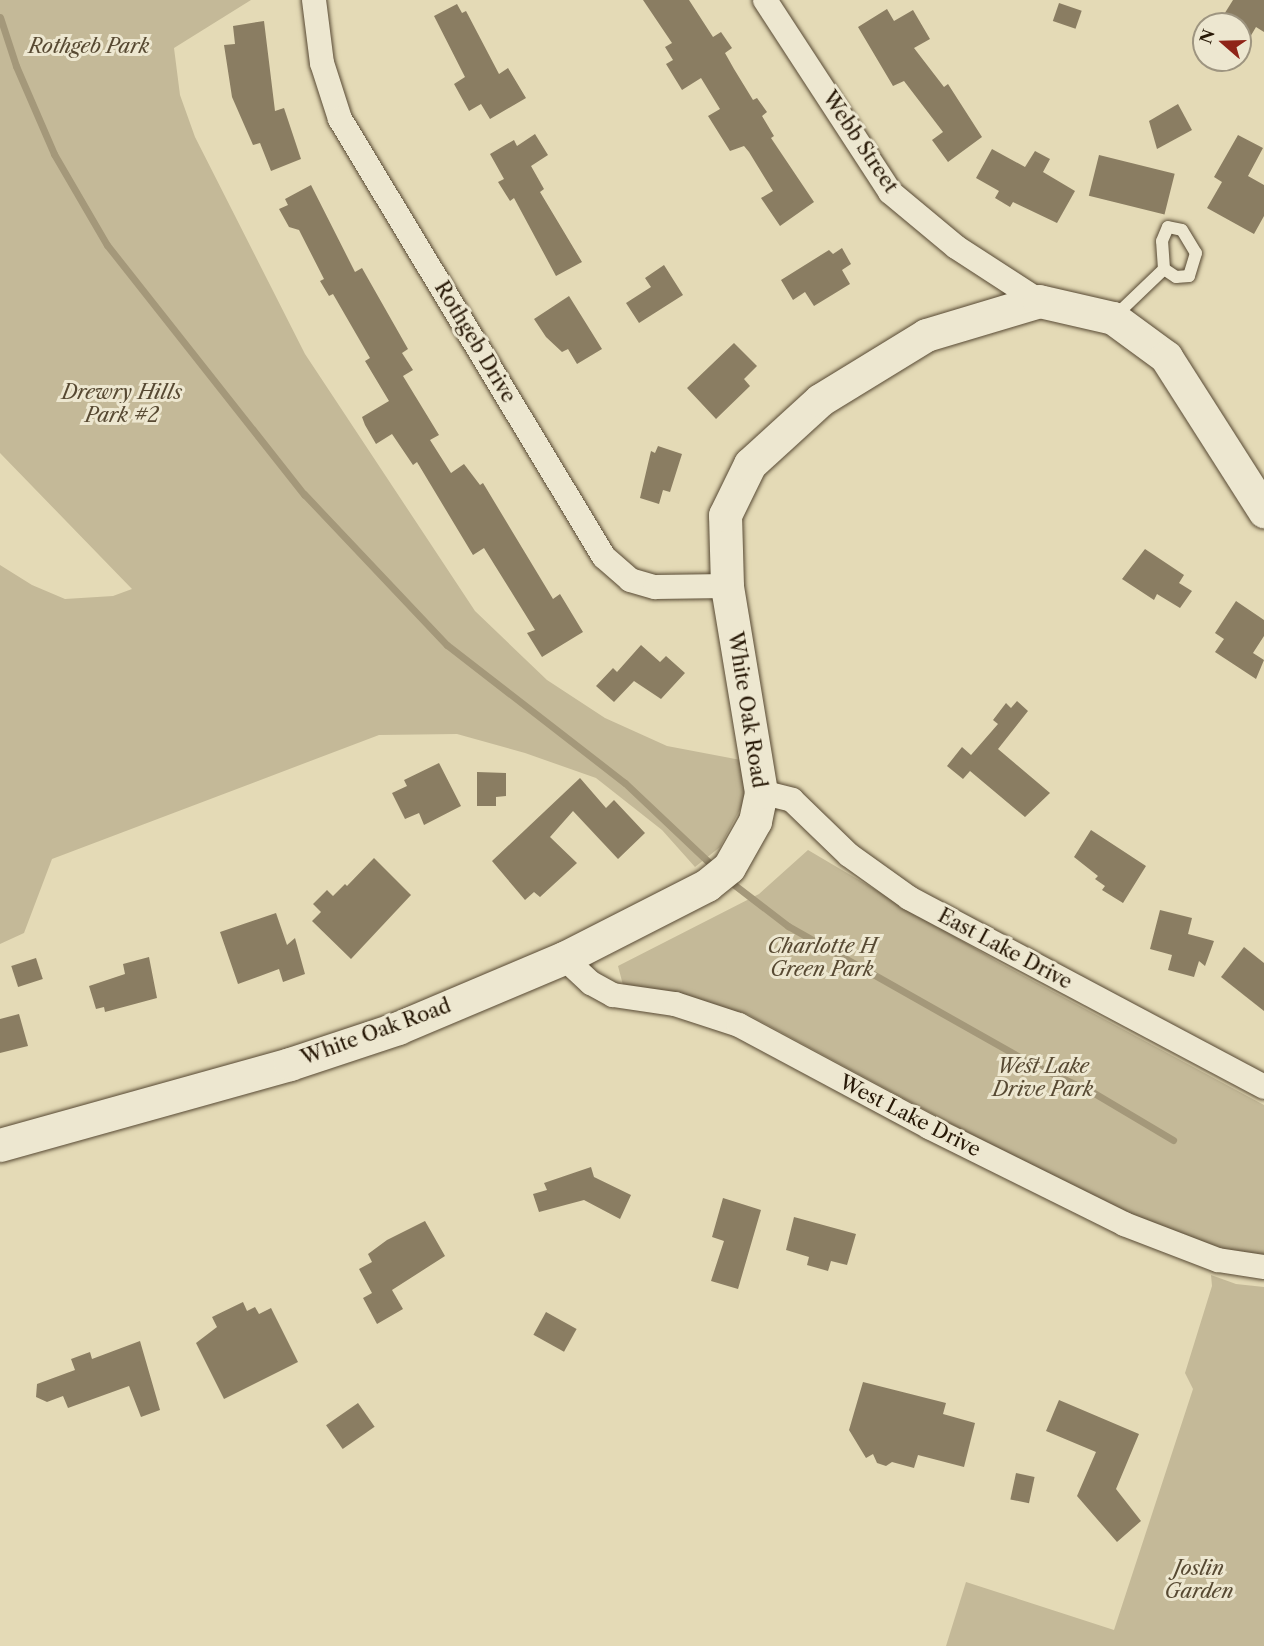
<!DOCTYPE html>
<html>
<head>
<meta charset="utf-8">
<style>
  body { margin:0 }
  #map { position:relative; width:1264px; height:1646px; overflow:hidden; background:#e4dab6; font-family:"Libre Caslon Text",serif }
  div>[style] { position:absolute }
  .green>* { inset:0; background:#c4b998 }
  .stream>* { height:7px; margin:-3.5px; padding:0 3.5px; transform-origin:3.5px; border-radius:3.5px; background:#a4987a }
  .building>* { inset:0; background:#8a7d62; transform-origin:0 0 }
  .roads { filter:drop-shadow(0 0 2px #574933) drop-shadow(0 0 2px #574933) }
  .lane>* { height:12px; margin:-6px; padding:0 6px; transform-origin:6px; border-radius:6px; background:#ede7d0 }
  .street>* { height:24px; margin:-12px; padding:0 12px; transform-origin:12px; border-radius:12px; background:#ede7d0 }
  .secondary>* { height:33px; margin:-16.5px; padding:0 16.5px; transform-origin:16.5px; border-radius:16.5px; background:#ede7d0 }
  span { translate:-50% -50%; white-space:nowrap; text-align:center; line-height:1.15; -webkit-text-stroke:6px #ede7d0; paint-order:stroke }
  .park-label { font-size:20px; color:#574932; font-style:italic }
  .street-label { font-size:20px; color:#281907 }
  .north { position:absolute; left:1192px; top:12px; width:60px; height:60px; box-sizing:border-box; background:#ede7d0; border:2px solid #9e9580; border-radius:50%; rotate:290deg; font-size:16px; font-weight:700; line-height:24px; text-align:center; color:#281907 }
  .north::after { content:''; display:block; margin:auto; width:21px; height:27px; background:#8f2418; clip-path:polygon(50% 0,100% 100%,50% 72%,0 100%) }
</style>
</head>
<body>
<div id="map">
  <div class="green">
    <i style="clip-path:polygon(0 0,251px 0,174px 48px,180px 95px,195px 137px,305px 354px,475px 611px,547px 680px,605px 718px,667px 746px,746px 761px,745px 800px,720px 847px,695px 867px,662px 830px,596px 778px,525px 753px,457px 734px,379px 735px,52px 859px,24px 933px,0 944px,0 565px,32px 585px,65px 599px,113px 596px,132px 589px,0 453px)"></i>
    <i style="clip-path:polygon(808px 850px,998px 962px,1264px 1105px,1264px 1260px,1215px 1249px,1144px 1221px,1011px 1156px,747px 1014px,623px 985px,618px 966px,759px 894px)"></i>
    <i style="clip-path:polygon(1211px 1275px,1236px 1284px,1264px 1287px,1264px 1646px,946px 1646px,966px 1582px,1114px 1630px,1193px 1389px,1185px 1373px,1212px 1286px)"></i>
  </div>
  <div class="stream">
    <i style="left:0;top:17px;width:52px;rotate:71.9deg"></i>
    <i style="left:16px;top:66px;width:96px;rotate:66.6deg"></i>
    <i style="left:54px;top:154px;width:105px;rotate:59.8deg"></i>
    <i style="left:107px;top:245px;width:318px;rotate:51.7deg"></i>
    <i style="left:304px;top:494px;width:208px;rotate:46.6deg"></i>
    <i style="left:447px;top:645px;width:225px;rotate:37.8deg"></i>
    <i style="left:625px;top:783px;width:125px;rotate:43.4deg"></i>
    <i style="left:728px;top:880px;width:76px;rotate:37.5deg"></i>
    <i style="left:788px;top:926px;width:280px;rotate:29.5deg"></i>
    <i style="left:1032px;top:1064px;width:68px;rotate:25.1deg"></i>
    <i style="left:1094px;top:1093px;width:92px;rotate:30.7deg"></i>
  </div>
  <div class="building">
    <i style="clip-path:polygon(643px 0,689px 0,713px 37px,721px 32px,732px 48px,725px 53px,734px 69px,753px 100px,757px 98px,767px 112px,762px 116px,774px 136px,771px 138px,814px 202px,780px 226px,761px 198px,773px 191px,749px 152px,744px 146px,730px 151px,708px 116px,720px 109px,701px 78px,682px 90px,666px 64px,673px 60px,665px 47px,672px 43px)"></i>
    <i style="clip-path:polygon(1233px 0,1264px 0,1264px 32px,1256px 27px,1240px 54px,1240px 24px,1218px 24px)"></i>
    <i style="left:1059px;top:3px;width:24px;height:19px;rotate:19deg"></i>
    <i style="clip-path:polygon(457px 4px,462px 13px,466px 11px,499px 74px,508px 68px,526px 98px,490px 119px,481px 104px,469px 111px,454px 84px,465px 77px,434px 16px)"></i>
    <i style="clip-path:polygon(887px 9px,894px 21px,913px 10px,930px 39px,914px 48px,944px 87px,948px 84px,982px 137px,948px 162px,932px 140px,943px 132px,904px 81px,893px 86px,858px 27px)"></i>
    <i style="clip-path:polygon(264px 21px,275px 111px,284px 108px,301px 159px,271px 171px,260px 143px,253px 145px,232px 97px,224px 45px,235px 44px,233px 26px)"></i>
    <i style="clip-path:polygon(1178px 104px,1192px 130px,1157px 149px,1149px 121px)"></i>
    <i style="clip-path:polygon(535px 134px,548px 155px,531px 166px,544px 189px,540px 192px,582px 262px,556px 276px,514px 198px,510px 201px,498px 182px,504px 179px,490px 154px,514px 140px,517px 146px)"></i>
    <i style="clip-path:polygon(1238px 135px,1263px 148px,1248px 176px,1264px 185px,1264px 216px,1254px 234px,1207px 208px,1222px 182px,1214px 177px)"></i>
    <i style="clip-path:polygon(992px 149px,1025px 167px,1035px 151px,1050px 159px,1043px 172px,1075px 191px,1057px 223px,1013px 202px,1010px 207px,995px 198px,999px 191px,976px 178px)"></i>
    <i style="left:1099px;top:155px;width:78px;height:42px;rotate:14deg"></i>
    <i style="clip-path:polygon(311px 185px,355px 272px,362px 268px,408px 349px,402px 353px,413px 370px,403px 376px,439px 435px,430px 440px,451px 473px,464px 464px,480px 485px,483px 483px,553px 599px,560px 594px,583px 632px,542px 657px,527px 633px,535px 630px,484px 548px,473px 555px,417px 462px,413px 465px,392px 434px,376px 444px,365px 425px,362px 417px,389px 401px,365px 361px,370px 358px,333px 294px,329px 296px,320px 281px,324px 279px,299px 230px,289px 227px,279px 209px,288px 205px,285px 199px)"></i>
    <i style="clip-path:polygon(842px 248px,851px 264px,842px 270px,850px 284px,814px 306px,805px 292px,793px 300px,781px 280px,829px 250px,833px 254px)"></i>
    <i style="clip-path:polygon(664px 265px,683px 295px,639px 323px,626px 303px,651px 287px,645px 278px)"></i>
    <i style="clip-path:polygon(569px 296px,602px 349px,577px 364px,568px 349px,562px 352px,546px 337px,534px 319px)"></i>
    <i style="clip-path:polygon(734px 343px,757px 366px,744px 379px,750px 386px,716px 419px,687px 388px)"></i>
    <i style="clip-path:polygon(658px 446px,682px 454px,670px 492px,663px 490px,659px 504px,640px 498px,651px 451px,655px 453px)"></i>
    <i style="clip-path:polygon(1145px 549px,1184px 575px,1179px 583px,1192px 591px,1180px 608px,1157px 594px,1154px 600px,1122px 579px)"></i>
    <i style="clip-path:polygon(1236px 601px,1264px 620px,1264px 636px,1253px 653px,1264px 660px,1256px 679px,1215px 652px,1224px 639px,1215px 633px)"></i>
    <i style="clip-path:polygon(641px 645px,660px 662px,666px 656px,685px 673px,661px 699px,634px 681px,614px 702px,596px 686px,613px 668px,617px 672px)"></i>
    <i style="clip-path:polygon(1017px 701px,1028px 711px,998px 749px,1050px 793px,1025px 817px,970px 771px,963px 779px,947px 766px,962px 747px,971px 755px,998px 724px,993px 720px,1006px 703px,1011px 708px)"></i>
    <i style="clip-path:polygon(439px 763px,461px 806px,424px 825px,419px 813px,405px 819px,392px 793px,407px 786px,404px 780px)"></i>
    <i style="clip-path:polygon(477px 772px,506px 773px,506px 796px,496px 797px,496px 806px,477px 806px)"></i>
    <i style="clip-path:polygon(580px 778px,606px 808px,614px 800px,645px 833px,618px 859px,573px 811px,550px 837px,577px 863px,540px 897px,534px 892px,525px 900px,492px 861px)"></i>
    <i style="clip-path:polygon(1091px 830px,1146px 866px,1123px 903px,1102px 890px,1105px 886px,1095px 879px,1098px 876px,1074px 857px)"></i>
    <i style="clip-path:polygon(374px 858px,411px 895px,351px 959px,312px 921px,321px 912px,313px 904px,327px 890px,333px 896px,345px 884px,347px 886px)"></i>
    <i style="clip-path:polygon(1160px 910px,1192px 918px,1188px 934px,1214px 941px,1205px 966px,1199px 961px,1194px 977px,1168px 970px,1172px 955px,1150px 949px)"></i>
    <i style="clip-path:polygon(276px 913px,287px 945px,295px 938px,305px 974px,283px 982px,279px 969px,238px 984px,220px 932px)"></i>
    <i style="clip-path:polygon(1244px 947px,1264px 963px,1264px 1011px,1221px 977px)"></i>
    <i style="clip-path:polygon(149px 957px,157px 998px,105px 1012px,104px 1007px,96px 1009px,89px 986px,125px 974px,123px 964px)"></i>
    <i style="left:36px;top:958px;width:22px;height:26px;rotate:72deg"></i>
    <i style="clip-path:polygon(19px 1014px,28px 1046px,0 1053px,0 1019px)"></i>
    <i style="clip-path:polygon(591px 1167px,594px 1177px,631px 1195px,620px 1219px,584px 1200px,539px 1212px,533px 1194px,547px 1190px,544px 1183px)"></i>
    <i style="clip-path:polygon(723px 1198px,761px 1210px,738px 1289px,711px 1281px,724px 1241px,712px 1237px)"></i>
    <i style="clip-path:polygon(794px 1217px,856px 1234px,847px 1265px,831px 1261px,828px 1271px,807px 1265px,809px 1257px,786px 1250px)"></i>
    <i style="clip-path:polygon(425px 1221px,445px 1256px,392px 1290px,403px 1309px,377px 1324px,363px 1298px,372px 1293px,359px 1269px,372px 1262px,368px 1254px,387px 1240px)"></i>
    <i style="clip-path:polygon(243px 1302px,247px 1311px,255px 1307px,259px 1314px,271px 1308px,298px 1362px,224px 1399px,196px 1343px,217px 1327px,212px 1317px)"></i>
    <i style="left:546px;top:1312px;width:35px;height:26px;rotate:29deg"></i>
    <i style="clip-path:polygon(140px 1341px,160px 1410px,141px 1417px,129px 1386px,68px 1408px,63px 1396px,47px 1402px,36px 1397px,37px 1384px,75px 1370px,71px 1359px,90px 1352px,92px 1359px)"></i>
    <i style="clip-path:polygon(863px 1382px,946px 1403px,943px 1414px,975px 1423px,964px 1467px,918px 1455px,914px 1468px,892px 1462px,886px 1466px,877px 1463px,873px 1454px,866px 1458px,849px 1430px)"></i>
    <i style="clip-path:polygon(1059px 1400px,1139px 1434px,1116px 1489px,1141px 1521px,1117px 1542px,1077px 1496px,1096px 1452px,1046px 1431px)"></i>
    <i style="left:358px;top:1403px;width:29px;height:39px;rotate:55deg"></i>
    <i style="left:1016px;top:1473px;width:19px;height:27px;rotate:12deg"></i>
  </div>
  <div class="roads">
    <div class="lane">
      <i style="left:1114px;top:317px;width:69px;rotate:-43.8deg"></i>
      <i style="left:1164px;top:269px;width:28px;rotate:-94deg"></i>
      <i style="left:1162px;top:241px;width:15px;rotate:-67deg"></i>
      <i style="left:1168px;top:227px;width:14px;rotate:12deg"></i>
      <i style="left:1182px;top:230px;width:27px;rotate:59deg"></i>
      <i style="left:1196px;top:253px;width:24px;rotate:107deg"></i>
      <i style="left:1189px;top:276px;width:13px;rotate:176deg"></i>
      <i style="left:1176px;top:277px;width:14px;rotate:-146deg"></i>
    </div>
    <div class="street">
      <i style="left:314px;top:0;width:64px;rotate:82.8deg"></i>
      <i style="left:322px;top:63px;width:59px;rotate:72.2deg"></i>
      <i style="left:340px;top:119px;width:511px;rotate:58.92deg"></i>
      <i style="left:604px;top:557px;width:35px;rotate:41deg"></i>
      <i style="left:630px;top:580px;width:26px;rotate:16deg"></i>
      <i style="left:655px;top:587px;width:72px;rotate:-0.8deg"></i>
      <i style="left:765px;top:0;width:229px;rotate:56.9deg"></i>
      <i style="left:890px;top:192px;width:86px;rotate:39.8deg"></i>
      <i style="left:956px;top:247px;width:99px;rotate:33deg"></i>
      <i style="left:761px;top:792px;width:32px;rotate:14deg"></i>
      <i style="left:792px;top:800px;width:79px;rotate:44deg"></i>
      <i style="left:849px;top:855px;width:74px;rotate:35.6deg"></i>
      <i style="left:909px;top:898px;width:402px;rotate:28deg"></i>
      <i style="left:564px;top:958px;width:37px;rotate:43deg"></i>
      <i style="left:591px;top:983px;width:25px;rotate:29deg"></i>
      <i style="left:613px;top:995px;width:63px;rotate:8.3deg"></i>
      <i style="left:675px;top:1004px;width:67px;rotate:18.2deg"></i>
      <i style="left:739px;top:1025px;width:216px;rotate:28.2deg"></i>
      <i style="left:929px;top:1127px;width:218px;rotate:26.4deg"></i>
      <i style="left:1124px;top:1224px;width:101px;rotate:21deg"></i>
      <i style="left:1218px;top:1260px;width:47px;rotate:8.7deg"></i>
    </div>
    <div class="secondary">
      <i style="left:0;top:1145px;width:301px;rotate:-15.6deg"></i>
      <i style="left:290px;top:1064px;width:114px;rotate:-18.4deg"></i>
      <i style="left:398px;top:1028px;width:180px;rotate:-22.9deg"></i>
      <i style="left:564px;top:958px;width:161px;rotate:-27deg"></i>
      <i style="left:707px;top:885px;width:28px;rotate:-39deg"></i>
      <i style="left:729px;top:867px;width:53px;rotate:-60.5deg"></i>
      <i style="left:755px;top:821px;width:30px;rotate:-78deg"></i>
      <i style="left:761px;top:792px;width:209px;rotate:-99.4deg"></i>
      <i style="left:727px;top:586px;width:71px;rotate:-91.6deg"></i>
      <i style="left:725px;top:515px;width:57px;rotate:-63.9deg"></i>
      <i style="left:750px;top:464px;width:95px;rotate:-42.4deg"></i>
      <i style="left:820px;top:400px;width:124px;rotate:-31.5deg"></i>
      <i style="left:926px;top:335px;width:118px;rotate:-16.7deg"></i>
      <i style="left:1039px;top:301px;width:76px;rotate:12.9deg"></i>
      <i style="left:1113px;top:318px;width:66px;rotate:36.3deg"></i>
      <i style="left:1166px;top:357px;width:183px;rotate:57.5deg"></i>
    </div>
  </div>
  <div class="park-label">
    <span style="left:89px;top:46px">Rothgeb Park</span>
    <span style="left:122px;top:404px">Drewry Hills<br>Park #2</span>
    <span style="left:822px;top:958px">Charlotte H<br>Green Park</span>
    <span style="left:1043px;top:1078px">West Lake<br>Drive Park</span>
    <span style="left:1199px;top:1580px">Joslin<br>Garden</span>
  </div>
  <div class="street-label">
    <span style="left:860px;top:142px;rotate:56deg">Webb Street</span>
    <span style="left:475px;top:342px;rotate:59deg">Rothgeb Drive</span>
    <span style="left:747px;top:710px;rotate:81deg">White Oak Road</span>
    <span style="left:1005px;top:949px;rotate:28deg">East Lake Drive</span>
    <span style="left:376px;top:1032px;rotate:-20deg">White Oak Road</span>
    <span style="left:910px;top:1116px;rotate:27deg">West Lake Drive</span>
  </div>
  <div class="north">N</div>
</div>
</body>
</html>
